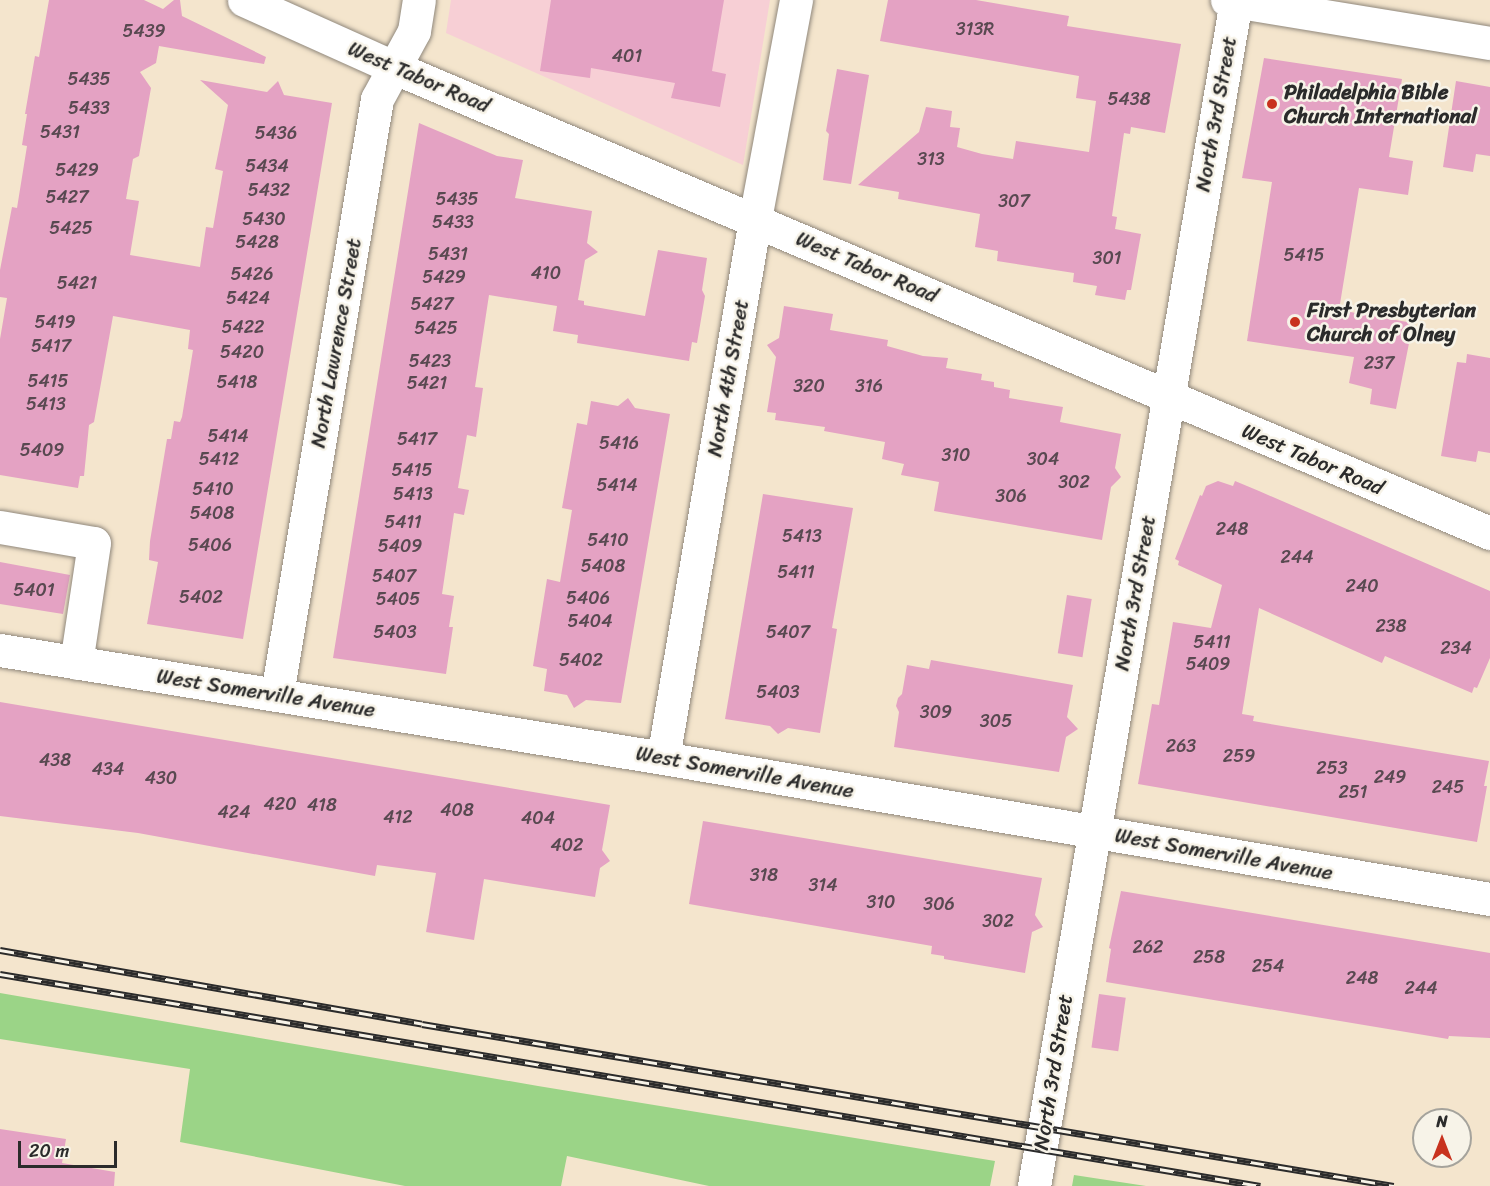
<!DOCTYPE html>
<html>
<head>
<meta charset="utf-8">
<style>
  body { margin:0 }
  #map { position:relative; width:1490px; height:1186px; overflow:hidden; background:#f4e5cd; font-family:Sriracha,sans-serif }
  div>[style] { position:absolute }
  .built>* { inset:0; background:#f7cfd5 }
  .green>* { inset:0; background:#9bd487 }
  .building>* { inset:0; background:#e4a2c3; transform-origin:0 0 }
  .roads { filter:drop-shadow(0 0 2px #90887c) drop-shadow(0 0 2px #90887c) }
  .minor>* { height:33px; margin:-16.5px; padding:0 16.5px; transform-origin:16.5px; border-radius:16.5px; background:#fff }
  .rail>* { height:7px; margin-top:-3.5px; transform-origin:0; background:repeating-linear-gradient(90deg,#f7f3e8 0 14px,#2b2b2b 0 28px); box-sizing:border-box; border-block:2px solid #2b2b2b }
  .dots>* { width:16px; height:16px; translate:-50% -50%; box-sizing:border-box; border:3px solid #f7f3e8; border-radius:50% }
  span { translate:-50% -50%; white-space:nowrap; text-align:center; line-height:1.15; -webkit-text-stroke:5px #f7f3e8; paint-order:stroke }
  .number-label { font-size:18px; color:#594951 }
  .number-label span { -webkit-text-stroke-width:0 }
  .street-label { font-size:21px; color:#2b2b2b }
  .poi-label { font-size:21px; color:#2b2b2b; font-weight:700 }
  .left { translate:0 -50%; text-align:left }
  .north { position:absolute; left:1412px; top:1108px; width:60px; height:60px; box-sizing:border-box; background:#f7f3e8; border:2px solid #a5a39c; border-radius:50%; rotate:0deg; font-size:16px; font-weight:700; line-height:24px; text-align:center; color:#2b2b2b }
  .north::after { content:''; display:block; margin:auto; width:21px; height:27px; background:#c8321e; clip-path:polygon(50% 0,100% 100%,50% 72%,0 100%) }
  .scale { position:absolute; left:18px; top:1141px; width:99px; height:27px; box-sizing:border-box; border:3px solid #2b2b2b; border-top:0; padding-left:8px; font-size:18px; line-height:21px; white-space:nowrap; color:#2b2b2b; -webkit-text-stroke:4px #f7f3e8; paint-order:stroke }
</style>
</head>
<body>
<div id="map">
  <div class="built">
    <i style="clip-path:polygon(451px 0,770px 0,743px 165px,446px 33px)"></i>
  </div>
  <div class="green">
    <i style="clip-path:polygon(0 993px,538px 1086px,995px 1161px,990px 1186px,709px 1186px,567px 1156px,561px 1186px,405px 1186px,180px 1142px,190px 1069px,0 1039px)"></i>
    <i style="clip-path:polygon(1074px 1175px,1146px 1186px,1072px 1186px)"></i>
  </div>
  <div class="building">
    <i style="clip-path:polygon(49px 0,144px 0,163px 9px,174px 0,180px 0,182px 16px,266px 57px,264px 64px,159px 46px,156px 63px,140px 72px,151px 88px,139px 156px,133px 159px,126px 199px,139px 201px,130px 255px,200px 267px,206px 227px,213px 228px,223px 171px,215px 169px,228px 105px,200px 80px,267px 92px,278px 81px,284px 95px,332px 103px,243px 639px,147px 624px,158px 562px,149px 560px,150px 541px,167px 439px,171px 439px,174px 421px,180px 422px,182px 417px,193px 350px,188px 349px,190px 330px,113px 316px,94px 422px,89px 425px,84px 476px,80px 476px,78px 488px,0 475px,0 339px,7px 298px,0 297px,0 270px,12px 207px,17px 208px,27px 146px,22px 145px,27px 114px,25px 114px,35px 56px,39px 57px)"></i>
    <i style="clip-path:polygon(551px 0,724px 0,712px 71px,726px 74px,720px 107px,671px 98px,675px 83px,591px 68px,590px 78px,540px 71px)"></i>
    <i style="clip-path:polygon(888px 0,976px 0,1069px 16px,1067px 26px,1181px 44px,1165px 133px,1131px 127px,1130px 134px,1124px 133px,1112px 216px,1117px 217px,1115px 229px,1141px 234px,1131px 290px,1127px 290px,1125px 300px,1095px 295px,1097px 286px,1073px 282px,1074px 273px,997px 261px,998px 251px,975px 247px,980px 214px,898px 199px,899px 192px,858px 185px,919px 132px,926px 107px,952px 111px,950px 127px,960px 128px,957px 147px,982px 154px,1013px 159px,1016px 141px,1089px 152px,1096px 101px,1076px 98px,1079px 76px,880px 41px)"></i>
    <i style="clip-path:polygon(1264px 58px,1402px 79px,1389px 157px,1413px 161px,1408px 195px,1359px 188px,1339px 310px,1413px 323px,1396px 409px,1370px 404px,1372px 389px,1349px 383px,1354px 357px,1247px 341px,1272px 182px,1242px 178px)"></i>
    <i style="clip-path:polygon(837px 69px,869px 75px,851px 184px,823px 180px,829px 134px,826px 131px)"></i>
    <i style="clip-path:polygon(1456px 81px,1490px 87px,1490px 156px,1476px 154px,1473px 172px,1443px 167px)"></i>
    <i style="clip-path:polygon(419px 123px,497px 156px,523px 160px,515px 198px,592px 211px,587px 243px,598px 252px,585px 260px,578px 300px,584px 301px,584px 305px,645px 316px,658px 250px,707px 258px,702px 290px,705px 296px,697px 343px,692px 342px,689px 361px,577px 343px,578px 335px,553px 331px,557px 306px,489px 295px,475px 387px,483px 388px,476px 437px,467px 435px,458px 488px,469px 490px,464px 515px,454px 513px,442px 594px,454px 596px,449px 627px,453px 627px,446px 674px,333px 658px)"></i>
    <i style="clip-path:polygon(784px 306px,833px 314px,830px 330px,888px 340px,887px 346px,923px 356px,948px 358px,946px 368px,982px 374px,981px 380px,994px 382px,994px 387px,1010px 390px,1009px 398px,1063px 407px,1060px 422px,1121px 434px,1115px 468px,1121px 477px,1111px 487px,1102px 540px,934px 511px,939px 482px,901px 475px,904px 464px,882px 459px,885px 442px,824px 431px,825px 427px,775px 420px,776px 413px,767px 412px,776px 357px,767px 345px,779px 338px)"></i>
    <i style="clip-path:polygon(1467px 354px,1490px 358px,1490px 453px,1478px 451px,1476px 462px,1441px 456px,1457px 362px,1466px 363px)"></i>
    <i style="clip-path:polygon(628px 398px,635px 408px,670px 414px,621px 703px,586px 700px,574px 708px,567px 695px,544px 691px,547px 669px,533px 666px,547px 579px,560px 582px,572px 510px,562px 508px,577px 423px,587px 425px,591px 401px,618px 406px)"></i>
    <i style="clip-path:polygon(1218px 481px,1233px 486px,1235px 481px,1259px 491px,1490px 591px,1490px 658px,1477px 688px,1474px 687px,1472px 693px,1385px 656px,1382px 663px,1259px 608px,1242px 714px,1254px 716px,1253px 721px,1489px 761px,1484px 786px,1487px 786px,1477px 842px,1138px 784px,1152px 704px,1159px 705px,1173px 622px,1211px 628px,1222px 585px,1178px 565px,1179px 561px,1175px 559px,1200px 495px,1202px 496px,1206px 486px)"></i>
    <i style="clip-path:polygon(763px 494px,853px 508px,832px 628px,837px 629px,820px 733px,788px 728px,778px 734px,770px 726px,725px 719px)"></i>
    <i style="clip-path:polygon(0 562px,70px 575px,63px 614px,0 604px)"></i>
    <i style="left:1067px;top:595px;width:25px;height:59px;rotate:9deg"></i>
    <i style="clip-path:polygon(931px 660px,1073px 685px,1067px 717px,1078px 729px,1066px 737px,1059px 772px,894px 747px,899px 712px,896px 706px,898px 698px,902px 694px,907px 665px,929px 669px)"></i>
    <i style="clip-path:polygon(0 702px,610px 805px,602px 850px,610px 861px,600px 868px,595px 897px,484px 879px,474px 940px,426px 932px,436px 873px,377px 865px,375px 876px,138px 833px,0 816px)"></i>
    <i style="clip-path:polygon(703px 821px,1042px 878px,1035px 915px,1043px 927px,1032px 932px,1025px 973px,944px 959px,944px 956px,931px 954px,932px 946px,689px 904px)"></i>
    <i style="clip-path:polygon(1121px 891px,1490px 953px,1490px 1038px,1449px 1036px,1448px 1039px,1106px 982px,1111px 949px,1109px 948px)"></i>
    <i style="left:1099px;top:994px;width:27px;height:54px;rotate:8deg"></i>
    <i style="clip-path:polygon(0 1129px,66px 1139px,62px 1163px,115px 1172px,114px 1186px,0 1186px)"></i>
  </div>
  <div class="roads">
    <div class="minor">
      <i style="left:244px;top:0;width:163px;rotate:24.2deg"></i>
      <i style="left:393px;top:67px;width:1192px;rotate:23.02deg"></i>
      <i style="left:1227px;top:0;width:266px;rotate:9.3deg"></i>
      <i style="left:0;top:527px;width:95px;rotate:9.7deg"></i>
      <i style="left:94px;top:543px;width:121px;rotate:98.5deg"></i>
      <i style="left:0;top:650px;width:672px;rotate:9.25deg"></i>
      <i style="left:663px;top:758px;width:839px;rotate:9.68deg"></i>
      <i style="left:277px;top:694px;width:603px;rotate:-80.46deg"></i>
      <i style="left:377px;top:99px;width:77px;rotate:-61.4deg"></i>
      <i style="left:414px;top:31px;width:31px;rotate:-81deg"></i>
      <i style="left:663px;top:758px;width:547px;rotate:-80.31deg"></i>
      <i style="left:755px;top:219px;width:223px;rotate:-79.4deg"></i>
      <i style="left:1034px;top:1186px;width:1203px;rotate:-80.33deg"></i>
    </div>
  </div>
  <div class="rail">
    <i style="left:0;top:950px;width:428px;rotate:9.9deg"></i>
    <i style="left:422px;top:1024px;width:985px;rotate:9.46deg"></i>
    <i style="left:0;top:974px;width:1278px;rotate:9.55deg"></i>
  </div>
  <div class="dots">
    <i style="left:1272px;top:104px;background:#c8321e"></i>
    <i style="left:1295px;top:322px;background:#c8321e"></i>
  </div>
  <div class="number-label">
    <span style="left:975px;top:29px">313R</span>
    <span style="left:144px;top:31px">5439</span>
    <span style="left:627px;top:56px">401</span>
    <span style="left:89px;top:79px">5435</span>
    <span style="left:1129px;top:99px">5438</span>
    <span style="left:89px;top:108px">5433</span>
    <span style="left:60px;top:132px">5431</span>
    <span style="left:276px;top:133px">5436</span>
    <span style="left:931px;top:159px">313</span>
    <span style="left:267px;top:166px">5434</span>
    <span style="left:77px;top:170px">5429</span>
    <span style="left:269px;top:190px">5432</span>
    <span style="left:67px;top:197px">5427</span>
    <span style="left:457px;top:199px">5435</span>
    <span style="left:1014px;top:201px">307</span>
    <span style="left:264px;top:219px">5430</span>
    <span style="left:453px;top:222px">5433</span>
    <span style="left:71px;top:228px">5425</span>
    <span style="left:257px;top:242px">5428</span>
    <span style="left:448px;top:254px">5431</span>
    <span style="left:1304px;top:255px">5415</span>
    <span style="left:1107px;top:258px">301</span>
    <span style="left:546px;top:273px">410</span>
    <span style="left:252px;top:274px">5426</span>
    <span style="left:444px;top:277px">5429</span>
    <span style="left:77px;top:283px">5421</span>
    <span style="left:248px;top:298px">5424</span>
    <span style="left:432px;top:304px">5427</span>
    <span style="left:55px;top:322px">5419</span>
    <span style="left:243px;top:327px">5422</span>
    <span style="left:436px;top:328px">5425</span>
    <span style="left:51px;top:346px">5417</span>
    <span style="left:242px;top:352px">5420</span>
    <span style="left:430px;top:361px">5423</span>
    <span style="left:1379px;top:363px">237</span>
    <span style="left:48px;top:381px">5415</span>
    <span style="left:237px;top:382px">5418</span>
    <span style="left:427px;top:383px">5421</span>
    <span style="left:809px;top:386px">320</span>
    <span style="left:869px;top:386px">316</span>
    <span style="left:46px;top:404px">5413</span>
    <span style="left:228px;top:436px">5414</span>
    <span style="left:417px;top:439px">5417</span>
    <span style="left:619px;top:443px">5416</span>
    <span style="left:42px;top:450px">5409</span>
    <span style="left:956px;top:455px">310</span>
    <span style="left:219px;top:459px">5412</span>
    <span style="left:1043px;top:459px">304</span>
    <span style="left:412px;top:470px">5415</span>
    <span style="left:1074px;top:482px">302</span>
    <span style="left:617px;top:485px">5414</span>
    <span style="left:213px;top:489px">5410</span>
    <span style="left:413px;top:494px">5413</span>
    <span style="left:1011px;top:496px">306</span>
    <span style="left:212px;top:513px">5408</span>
    <span style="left:403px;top:522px">5411</span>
    <span style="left:1232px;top:529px">248</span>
    <span style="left:802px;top:536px">5413</span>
    <span style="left:608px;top:540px">5410</span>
    <span style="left:210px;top:545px">5406</span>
    <span style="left:400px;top:546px">5409</span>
    <span style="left:1297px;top:557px">244</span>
    <span style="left:603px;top:566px">5408</span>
    <span style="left:796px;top:572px">5411</span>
    <span style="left:394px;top:576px">5407</span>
    <span style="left:1362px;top:586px">240</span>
    <span style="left:34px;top:590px">5401</span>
    <span style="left:201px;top:597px">5402</span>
    <span style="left:588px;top:598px">5406</span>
    <span style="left:398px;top:599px">5405</span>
    <span style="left:590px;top:621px">5404</span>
    <span style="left:1391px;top:626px">238</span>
    <span style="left:395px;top:632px">5403</span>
    <span style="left:788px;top:632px">5407</span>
    <span style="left:1212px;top:642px">5411</span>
    <span style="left:1456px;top:648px">234</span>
    <span style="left:581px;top:660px">5402</span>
    <span style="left:1208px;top:664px">5409</span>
    <span style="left:778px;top:692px">5403</span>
    <span style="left:936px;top:712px">309</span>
    <span style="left:996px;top:721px">305</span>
    <span style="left:1181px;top:746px">263</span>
    <span style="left:1239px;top:756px">259</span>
    <span style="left:55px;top:760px">438</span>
    <span style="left:1332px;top:768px">253</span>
    <span style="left:108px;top:769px">434</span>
    <span style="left:1390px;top:777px">249</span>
    <span style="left:161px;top:778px">430</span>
    <span style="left:1448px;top:787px">245</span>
    <span style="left:1353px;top:792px">251</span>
    <span style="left:280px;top:804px">420</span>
    <span style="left:322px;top:805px">418</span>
    <span style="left:457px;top:810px">408</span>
    <span style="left:234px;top:812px">424</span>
    <span style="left:398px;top:817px">412</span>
    <span style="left:538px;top:818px">404</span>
    <span style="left:567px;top:845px">402</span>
    <span style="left:764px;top:875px">318</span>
    <span style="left:823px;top:885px">314</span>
    <span style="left:881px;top:902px">310</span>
    <span style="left:939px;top:904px">306</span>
    <span style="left:998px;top:921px">302</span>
    <span style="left:1148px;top:947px">262</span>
    <span style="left:1209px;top:957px">258</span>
    <span style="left:1268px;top:966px">254</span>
    <span style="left:1362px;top:978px">248</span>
    <span style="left:1421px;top:988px">244</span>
  </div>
  <div class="street-label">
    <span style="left:419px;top:77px;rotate:23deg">West Tabor Road</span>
    <span style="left:1216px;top:114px;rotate:-80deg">North 3rd Street</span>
    <span style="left:867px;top:267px;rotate:23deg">West Tabor Road</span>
    <span style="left:336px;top:343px;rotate:-80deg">North Lawrence Street</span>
    <span style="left:728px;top:378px;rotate:-80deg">North 4th Street</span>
    <span style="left:1313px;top:459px;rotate:23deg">West Tabor Road</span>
    <span style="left:1135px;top:593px;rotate:-80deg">North 3rd Street</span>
    <span style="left:266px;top:693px;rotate:9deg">West Somerville Avenue</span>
    <span style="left:745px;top:772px;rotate:10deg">West Somerville Avenue</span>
    <span style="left:1224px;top:854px;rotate:10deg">West Somerville Avenue</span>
    <span style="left:1053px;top:1072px;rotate:-81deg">North 3rd Street</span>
  </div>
  <div class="poi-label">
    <span class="left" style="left:1284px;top:104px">Philadelphia Bible<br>Church International</span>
    <span class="left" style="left:1307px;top:322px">First Presbyterian<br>Church of Olney</span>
  </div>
  <div class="north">N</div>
  <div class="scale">20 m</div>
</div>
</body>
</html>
